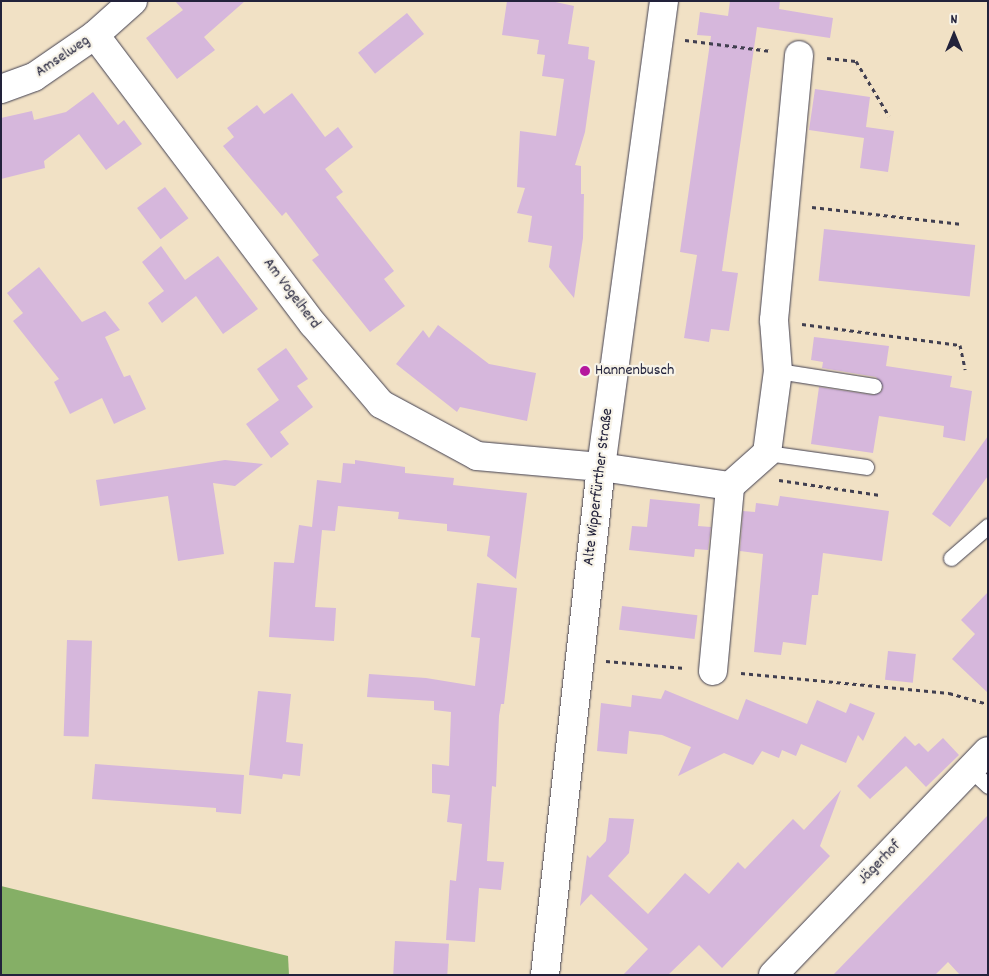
<!DOCTYPE html>
<html>
<head>
<meta charset="utf-8">
<style>
  body { margin:0 }
  #map { position:relative; width:989px; height:976px; overflow:hidden; background:#f1e1c5; font-family:Dekko,sans-serif }
  div>[style] { position:absolute }
  .forest>* { inset:0; background:#85af66 }
  .building>* { inset:0; background:#d6b7dc; transform-origin:0 0 }
  .path>* { height:3px; margin-top:-1.5px; transform-origin:0; background:repeating-linear-gradient(90deg,#413f50 0 4px,transparent 0 8px) }
  .roads { filter:drop-shadow(0 0 1px #413f50) drop-shadow(0 0 1px #413f50) }
  .service>* { height:15px; margin:-7.5px; padding:0 7.5px; transform-origin:7.5px; border-radius:7.5px; background:#fff }
  .minor>* { height:28px; margin:-14px; padding:0 14px; transform-origin:14px; border-radius:14px; background:#fff }
  .primary>* { height:28px; margin:-14px; padding:0 14px; transform-origin:14px; border-radius:14px; background:#fff }
  .dots>* { width:14px; height:14px; translate:-50% -50%; box-sizing:border-box; border:2px solid #f7f3e8; border-radius:50% }
  span { translate:-50% -50%; white-space:nowrap; text-align:center; line-height:1.15; -webkit-text-stroke:4.5px #f7f3e8; paint-order:stroke }
  .street-label { font-size:16px; color:#22223b }
  .poi-label { font-size:16px; color:#22223b }
  .left { translate:0 -50%; text-align:left }
  .frame { position:absolute; inset:0; border:2px solid #22223b; pointer-events:none }
  .north { position:absolute; left:929px; top:10px; width:50px; height:50px; -webkit-text-stroke:4px #f7f3e8; paint-order:stroke; rotate:0deg; font-size:14px; font-weight:700; line-height:20px; text-align:center; color:#22223b }
  .north::after { content:''; display:block; margin:auto; width:18px; height:22px; background:#22223b; clip-path:polygon(50% 0,100% 100%,50% 72%,0 100%) }
</style>
</head>
<body>
<div id="map">
  <div class="forest">
    <i style="clip-path:polygon(1px 886px,288px 956px,289px 975px,1px 975px)"></i>
  </div>
  <div class="building">
    <i style="clip-path:polygon(175px 1px,245px 1px,204px 37px,215px 50px,177px 79px,146px 38px,183px 10px)"></i>
    <i style="clip-path:polygon(507px 1px,551px 1px,574px 6px,568px 44px,589px 47px,588px 59px,595px 61px,585px 132px,575px 165px,581px 166px,581px 194px,584px 194px,583px 238px,574px 298px,549px 267px,552px 246px,528px 242px,532px 216px,517px 213px,525px 188px,517px 187px,520px 131px,556px 136px,564px 79px,542px 76px,545px 55px,537px 54px,539px 40px,502px 35px)"></i>
    <i style="clip-path:polygon(730px 1px,780px 1px,779px 9px,833px 18px,830px 38px,757px 27px,722px 271px,738px 273px,729px 331px,711px 329px,709px 342px,684px 338px,697px 255px,680px 252px,711px 36px,697px 35px,700px 12px,728px 16px)"></i>
    <i style="left:407px;top:13px;width:27px;height:63px;rotate:51deg"></i>
    <i style="clip-path:polygon(815px 89px,870px 97px,866px 127px,894px 131px,888px 172px,860px 168px,864px 138px,809px 130px)"></i>
    <i style="clip-path:polygon(93px 92px,118px 125px,124px 120px,142px 144px,106px 170px,79px 134px,44px 161px,45px 168px,1px 179px,1px 118px,32px 111px,34px 120px,66px 112px)"></i>
    <i style="clip-path:polygon(292px 93px,325px 137px,338px 127px,353px 147px,325px 169px,343px 192px,336px 197px,394px 271px,384px 279px,405px 306px,370px 332px,312px 260px,319px 255px,286px 212px,282px 216px,223px 146px,234px 137px,227px 128px,257px 105px,264px 114px)"></i>
    <i style="left:165px;top:187px;width:39px;height:35px;rotate:53deg"></i>
    <i style="left:824px;top:229px;width:152px;height:52px;rotate:6deg"></i>
    <i style="clip-path:polygon(161px 246px,185px 280px,218px 256px,258px 309px,223px 334px,196px 296px,162px 323px,148px 303px,164px 291px,142px 262px)"></i>
    <i style="clip-path:polygon(39px 267px,82px 322px,105px 311px,120px 330px,105px 337px,124px 377px,130px 375px,146px 409px,114px 424px,102px 398px,70px 414px,54px 382px,59px 379px,13px 321px,23px 313px,7px 293px)"></i>
    <i style="clip-path:polygon(438px 325px,489px 364px,536px 373px,527px 421px,460px 407px,457px 412px,396px 364px,423px 330px,429px 338px)"></i>
    <i style="clip-path:polygon(814px 337px,889px 346px,886px 366px,952px 376px,950px 387px,972px 391px,965px 441px,943px 437px,944px 426px,879px 416px,873px 453px,811px 444px,819px 387px,873px 395px,881px 392px,883px 387px,876px 377px,822px 368px,823px 362px,811px 360px)"></i>
    <i style="clip-path:polygon(286px 348px,308px 379px,297px 386px,313px 407px,280px 432px,289px 444px,271px 458px,246px 424px,279px 400px,257px 369px)"></i>
    <i style="clip-path:polygon(988px 436px,988px 476px,950px 527px,932px 514px)"></i>
    <i style="clip-path:polygon(225px 460px,263px 464px,235px 486px,213px 483px,224px 554px,178px 561px,168px 496px,100px 506px,96px 480px)"></i>
    <i style="clip-path:polygon(355px 460px,405px 467px,405px 473px,454px 478px,453px 485px,527px 493px,516px 579px,487px 556px,490px 536px,447px 531px,447px 524px,398px 519px,399px 512px,338px 506px,335px 531px,322px 530px,315px 607px,336px 608px,334px 641px,269px 637px,274px 562px,294px 563px,299px 525px,312px 527px,317px 480px,341px 483px,343px 463px,355px 464px)"></i>
    <i style="clip-path:polygon(780px 496px,889px 511px,882px 561px,823px 553px,818px 595px,812px 595px,806px 645px,783px 642px,781px 655px,754px 652px,763px 554px,740px 551px,743px 511px,755px 512px,756px 503px,778px 506px)"></i>
    <i style="clip-path:polygon(650px 499px,700px 504px,698px 526px,711px 527px,708px 550px,695px 549px,694px 557px,629px 550px,632px 526px,647px 527px)"></i>
    <i style="clip-path:polygon(477px 583px,517px 588px,504px 704px,501px 704px,499px 716px,496px 787px,492px 786px,487px 861px,504px 862px,501px 890px,479px 888px,475px 942px,446px 940px,450px 880px,456px 881px,462px 824px,447px 822px,450px 795px,432px 793px,432px 764px,449px 766px,451px 712px,434px 710px,434px 701px,367px 697px,369px 674px,426px 678px,475px 686px,480px 638px,471px 637px)"></i>
    <i style="clip-path:polygon(988px 592px,988px 693px,952px 659px,975px 634px,961px 620px)"></i>
    <i style="left:622px;top:606px;width:76px;height:24px;rotate:7deg"></i>
    <i style="left:67px;top:640px;width:25px;height:96px;rotate:2deg"></i>
    <i style="left:888px;top:651px;width:28px;height:29px;rotate:6deg"></i>
    <i style="clip-path:polygon(665px 690px,738px 720px,746px 699px,807px 724px,817px 700px,846px 713px,850px 703px,875px 713px,863px 741px,858px 735px,846px 763px,801px 744px,796px 756px,782px 750px,779px 758px,762px 751px,753px 765px,724px 753px,678px 776px,691px 747px,662px 735px,629px 731px,627px 754px,597px 751px,601px 703px,631px 707px,632px 695px,661px 699px)"></i>
    <i style="clip-path:polygon(258px 691px,291px 694px,286px 742px,303px 744px,300px 776px,283px 774px,282px 779px,249px 775px)"></i>
    <i style="clip-path:polygon(905px 736px,915px 746px,919px 743px,928px 752px,943px 738px,959px 755px,926px 787px,906px 766px,870px 799px,857px 786px)"></i>
    <i style="clip-path:polygon(95px 764px,244px 775px,241px 814px,216px 812px,216px 808px,92px 799px)"></i>
    <i style="clip-path:polygon(841px 790px,820px 846px,830px 856px,722px 968px,699px 945px,668px 975px,623px 975px,648px 949px,591px 894px,580px 906px,587px 855px,590px 858px,606px 841px,609px 818px,634px 819px,629px 853px,608px 876px,648px 914px,685px 873px,709px 894px,738px 862px,745px 869px,793px 819px,804px 830px)"></i>
    <i style="clip-path:polygon(988px 815px,988px 975px,960px 975px,948px 962px,935px 975px,833px 975px)"></i>
    <i style="left:395px;top:941px;width:54px;height:34px;rotate:3deg"></i>
  </div>
  <div class="path">
    <i style="left:685px;top:40px;width:87px;rotate:7.3deg"></i>
    <i style="left:827px;top:58px;width:29px;rotate:6deg"></i>
    <i style="left:856px;top:61px;width:64px;rotate:59deg"></i>
    <i style="left:812px;top:207px;width:151px;rotate:6.5deg"></i>
    <i style="left:802px;top:324px;width:159px;rotate:7.6deg"></i>
    <i style="left:960px;top:345px;width:25px;rotate:78deg"></i>
    <i style="left:779px;top:480px;width:102px;rotate:8.4deg"></i>
    <i style="left:606px;top:661px;width:79px;rotate:5.1deg"></i>
    <i style="left:741px;top:673px;width:209px;rotate:5.5deg"></i>
    <i style="left:949px;top:693px;width:41px;rotate:15.8deg"></i>
  </div>
  <div class="roads">
    <div class="service">
      <i style="left:778px;top:371px;width:97px;rotate:8.9deg"></i>
      <i style="left:767px;top:453px;width:100px;rotate:8deg"></i>
      <i style="left:951px;top:558px;width:49px;rotate:-40.9deg"></i>
      <i style="left:970px;top:769px;width:25px;rotate:43deg"></i>
    </div>
    <div class="minor">
      <i style="left:133px;top:1px;width:51px;rotate:138.2deg"></i>
      <i style="left:95px;top:35px;width:362px;rotate:53deg"></i>
      <i style="left:313px;top:324px;width:105px;rotate:49.6deg"></i>
      <i style="left:381px;top:404px;width:109px;rotate:28.4deg"></i>
      <i style="left:477px;top:456px;width:124px;rotate:5.1deg"></i>
      <i style="left:601px;top:467px;width:130px;rotate:8.4deg"></i>
      <i style="left:1px;top:89px;width:35px;rotate:-20deg"></i>
      <i style="left:34px;top:77px;width:74px;rotate:-34.5deg"></i>
      <i style="left:713px;top:671px;width:186px;rotate:-84.7deg"></i>
      <i style="left:730px;top:486px;width:50px;rotate:-41.7deg"></i>
      <i style="left:767px;top:453px;width:83px;rotate:-82.4deg"></i>
      <i style="left:778px;top:371px;width:51px;rotate:-94.5deg"></i>
      <i style="left:774px;top:320px;width:266px;rotate:-84.6deg"></i>
      <i style="left:773px;top:975px;width:310px;rotate:-46.2deg"></i>
    </div>
    <div class="primary">
      <i style="left:545px;top:975px;width:511px;rotate:-83.71deg"></i>
      <i style="left:601px;top:467px;width:470px;rotate:-82.3deg"></i>
    </div>
  </div>
  <div class="dots">
    <i style="left:585px;top:371px;background:#b5179e"></i>
  </div>
  <div class="street-label">
    <span style="left:63px;top:57px;rotate:-34deg">Amselweg</span>
    <span style="left:291px;top:294px;rotate:53deg">Am Vogelherd</span>
    <span style="left:599px;top:487px;rotate:-83deg">Alte Wipperfürther Straße</span>
    <span style="left:880px;top:863px;rotate:-46deg">Jägerhof</span>
  </div>
  <div class="poi-label">
    <span class="left" style="left:595px;top:371px">Hannenbusch</span>
  </div>
  <div class="frame"></div>
  <div class="north">N</div>
</div>
</body>
</html>
